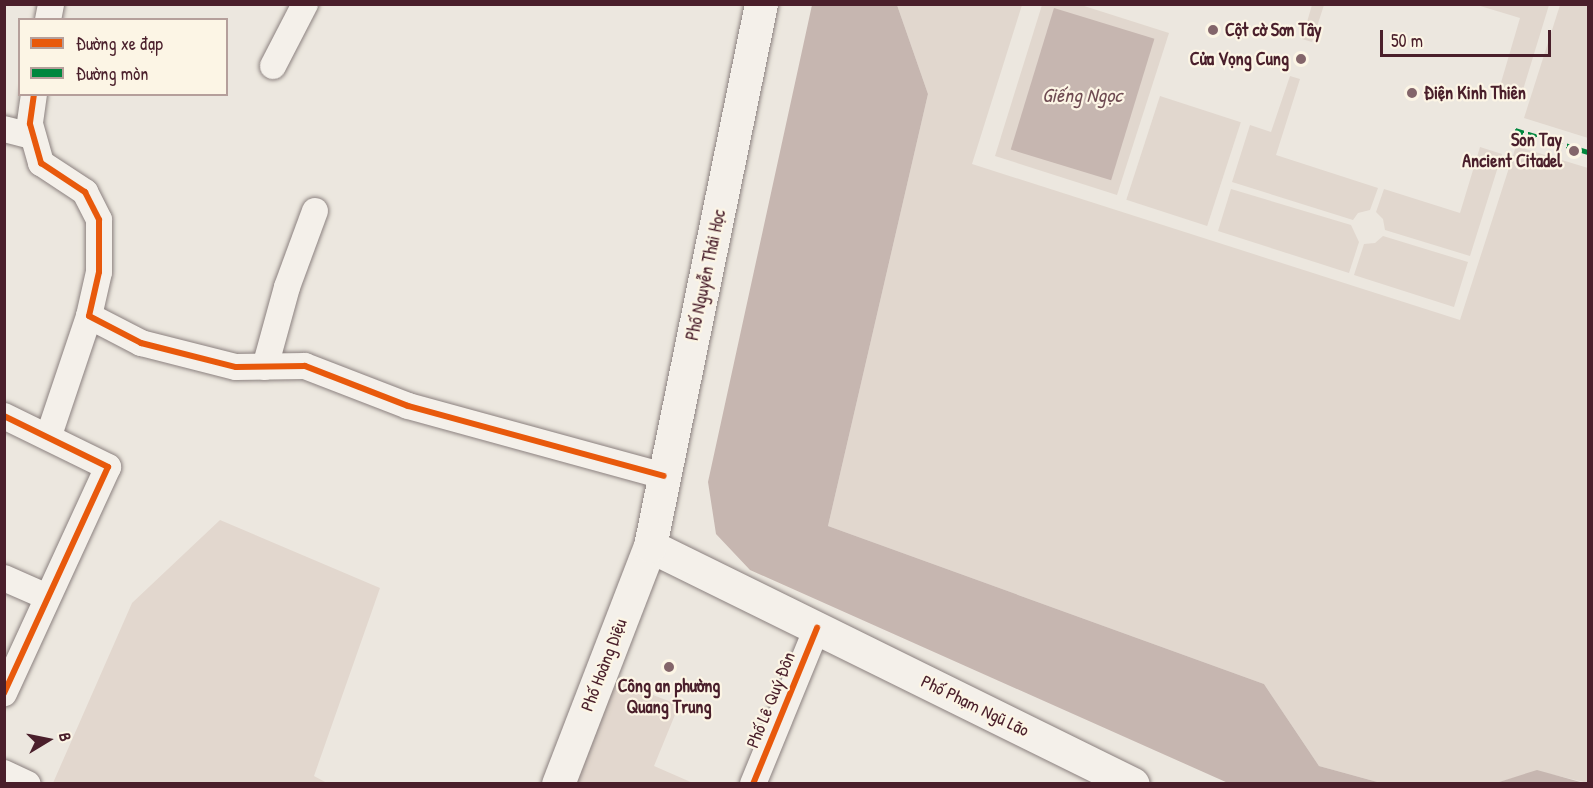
<!DOCTYPE html>
<html>
<head>
<meta charset="utf-8">
<style>
  body { margin:0 }
  #map { position:relative; width:1593px; height:788px; overflow:hidden; background:#ece7df; font-family:"Patrick Hand",sans-serif }
  div>[style] { position:absolute }
  .built>* { inset:0; background:#e2d7ce }
  .green>* { inset:0; background:#e1d7ce; transform-origin:0 0 }
  .water>* { inset:0; background:#c6b6b0; transform-origin:0 0 }
  .roads { filter:drop-shadow(0 0 2px #8b817f) drop-shadow(0 0 2px #8b817f) }
  .street>* { height:26px; margin:-13px; padding:0 13px; transform-origin:13px; border-radius:13px; background:#f4f0ea }
  .secondary>* { height:33px; margin:-16.5px; padding:0 16.5px; transform-origin:16.5px; border-radius:16.5px; background:#f4f0ea }
  .quiet>* { height:4.5px; margin-top:-2.25px; transform-origin:0; background:repeating-linear-gradient(90deg,#00873e 0 9px,transparent 0 13.5px) }
  .cycleway>* { height:6px; margin:-3px; padding:0 3px; transform-origin:3px; border-radius:3px; background:#e8590c }
  .dots>* { width:16px; height:16px; translate:-50% -50%; box-sizing:border-box; border:3px solid #fcf5e5; border-radius:50% }
  span { translate:-50% -50%; white-space:nowrap; text-align:center; line-height:1.15; -webkit-text-stroke:4.5px #fcf5e5; paint-order:stroke }
  .poi-label { font-size:18px; color:#4a1f2b; font-weight:700 }
  .left { translate:0 -50%; text-align:left }
  .right { translate:-100% -50%; text-align:right }
  .street-label { font-size:18px; color:#4a1f2b }
  .water-label { font-size:20px; color:#704c53; font-style:italic }
  .frame { position:absolute; inset:0; border:6px solid #4a1f2b; pointer-events:none }
  .legend { position:absolute; left:18px; top:18px; width:210px; height:78px; box-sizing:border-box; background:#fcf5e5; border:2px solid #b59f9b; margin:0; padding:8px 10px; list-style:none; font-size:18px; color:#4a1f2b }
  .legend li { display:flex; align-items:center; gap:12px; height:30px }
  .legend b { width:30px; border:2px solid #b59f9b }
  .north { position:absolute; left:18px; top:710px; width:60px; height:60px; -webkit-text-stroke:4px #fcf5e5; paint-order:stroke; rotate:80deg; font-size:16px; font-weight:700; line-height:24px; text-align:center; color:#4a1f2b }
  .north::after { content:''; display:block; margin:auto; width:21px; height:27px; background:#4a1f2b; clip-path:polygon(50% 0,100% 100%,50% 72%,0 100%) }
  .scale { position:absolute; left:1380px; top:30px; width:171px; height:27px; box-sizing:border-box; border:3px solid #4a1f2b; border-top:0; padding-left:8px; font-size:18px; line-height:21px; white-space:nowrap; color:#4a1f2b; -webkit-text-stroke:4px #fcf5e5; paint-order:stroke }
</style>
</head>
<body>
<div id="map">
  <div class="built">
    <i style="clip-path:polygon(220px 520px,380px 588px,314px 776px,327px 783px,53px 783px,132px 603px)"></i>
    <i style="clip-path:polygon(614px 680px,679px 705px,654px 766px,693px 783px,570px 784px)"></i>
  </div>
  <div class="green">
    <i style="clip-path:polygon(897px 5px,1022px 5px,972px 164px,1460px 320px,1516px 146px,1588px 168px,1588px 783px,1537px 771px,1496px 783px,1381px 783px,1319px 766px,1264px 684px,828px 526px,928px 94px)"></i>
    <i style="clip-path:polygon(1042px 5px,1081px 5px,1169px 33px,1117px 195px,995px 156px)"></i>
    <i style="clip-path:polygon(1312px 5px,1324px 5px,1312px 42px,1302px 39px)"></i>
    <i style="clip-path:polygon(1477px 5px,1549px 5px,1522px 93px,1500px 86px,1520px 18px)"></i>
    <i style="clip-path:polygon(1560px 5px,1588px 5px,1588px 138px,1524px 118px)"></i>
    <i style="clip-path:polygon(1290px 76px,1300px 79px,1276px 155px,1378px 188px,1370px 210px,1358px 213px,1353px 220px,1232px 182px,1250px 125px,1271px 132px)"></i>
    <i style="left:1160px;top:96px;width:85px;height:109px;rotate:18deg"></i>
    <i style="clip-path:polygon(1480px 147px,1502px 154px,1470px 256px,1385px 230px,1383px 219px,1376px 212px,1384px 189px,1460px 213px)"></i>
    <i style="clip-path:polygon(1231px 189px,1351px 225px,1359px 242px,1349px 273px,1218px 231px)"></i>
    <i style="clip-path:polygon(1383px 236px,1468px 262px,1454px 307px,1354px 275px,1364px 244px,1375px 243px)"></i>
  </div>
  <div class="water">
    <i style="clip-path:polygon(812px 5px,897px 5px,928px 94px,828px 526px,1264px 684px,1319px 766px,1381px 783px,1228px 783px,750px 570px,716px 534px,708px 482px)"></i>
    <i style="left:1054px;top:8px;width:105px;height:148px;rotate:17deg"></i>
    <i style="clip-path:polygon(1537px 770px,1584px 783px,1496px 783px)"></i>
  </div>
  <div class="roads">
    <div class="street">
      <i style="left:48px;top:20px;width:16px;rotate:-79deg"></i>
      <i style="left:273px;top:66px;width:70px;rotate:-62.7deg"></i>
      <i style="left:34px;top:94px;width:30px;rotate:98deg"></i>
      <i style="left:30px;top:124px;width:41px;rotate:74.2deg"></i>
      <i style="left:41px;top:163px;width:53px;rotate:33.4deg"></i>
      <i style="left:85px;top:192px;width:31px;rotate:63deg"></i>
      <i style="left:99px;top:220px;width:52px;rotate:90deg"></i>
      <i style="left:99px;top:272px;width:45px;rotate:102.8deg"></i>
      <i style="left:89px;top:316px;width:59px;rotate:27.4deg"></i>
      <i style="left:141px;top:343px;width:98px;rotate:14.2deg"></i>
      <i style="left:236px;top:367px;width:69px;rotate:-0.8deg"></i>
      <i style="left:305px;top:366px;width:110px;rotate:21.2deg"></i>
      <i style="left:408px;top:406px;width:265px;rotate:15.3deg"></i>
      <i style="left:4px;top:129px;width:29px;rotate:14deg"></i>
      <i style="left:265px;top:367px;width:83px;rotate:-74.6deg"></i>
      <i style="left:287px;top:287px;width:81px;rotate:-69.8deg"></i>
      <i style="left:4px;top:416px;width:116px;rotate:26.1deg"></i>
      <i style="left:108px;top:467px;width:249px;rotate:114.7deg"></i>
      <i style="left:49px;top:435px;width:126px;rotate:-71.4deg"></i>
      <i style="left:4px;top:578px;width:47px;rotate:23.8deg"></i>
      <i style="left:4px;top:773px;width:26px;rotate:25deg"></i>
      <i style="left:753px;top:784px;width:169px;rotate:-67.7deg"></i>
    </div>
    <div class="secondary">
      <i style="left:650px;top:546px;width:538px;rotate:26.23deg"></i>
      <i style="left:558px;top:784px;width:255px;rotate:-68.9deg"></i>
      <i style="left:650px;top:546px;width:553px;rotate:-78.43deg"></i>
    </div>
  </div>
  <div class="quiet">
    <i style="left:1515px;top:130px;width:76px;rotate:16.8deg"></i>
  </div>
  <div class="cycleway">
    <i style="left:34px;top:94px;width:30px;rotate:98deg"></i>
    <i style="left:30px;top:124px;width:41px;rotate:74.2deg"></i>
    <i style="left:41px;top:163px;width:53px;rotate:33.4deg"></i>
    <i style="left:85px;top:192px;width:31px;rotate:63deg"></i>
    <i style="left:99px;top:220px;width:52px;rotate:90deg"></i>
    <i style="left:99px;top:272px;width:45px;rotate:102.8deg"></i>
    <i style="left:89px;top:316px;width:59px;rotate:27.4deg"></i>
    <i style="left:141px;top:343px;width:98px;rotate:14.2deg"></i>
    <i style="left:236px;top:367px;width:69px;rotate:-0.8deg"></i>
    <i style="left:305px;top:366px;width:110px;rotate:21.2deg"></i>
    <i style="left:408px;top:406px;width:265px;rotate:15.3deg"></i>
    <i style="left:4px;top:416px;width:116px;rotate:26.1deg"></i>
    <i style="left:108px;top:467px;width:249px;rotate:114.7deg"></i>
    <i style="left:753px;top:784px;width:169px;rotate:-67.7deg"></i>
  </div>
  <div class="dots">
    <i style="left:1213px;top:30px;background:#83656a"></i>
    <i style="left:1301px;top:59px;background:#83656a"></i>
    <i style="left:1412px;top:93px;background:#83656a"></i>
    <i style="left:1574px;top:151px;background:#83656a"></i>
    <i style="left:669px;top:667px;background:#83656a"></i>
  </div>
  <div class="poi-label">
    <span class="left" style="left:1225px;top:30px">Cột cờ Sơn Tây</span>
    <span class="right" style="left:1289px;top:59px">Cửa Vọng Cung</span>
    <span class="left" style="left:1424px;top:93px">Điện Kinh Thiên</span>
    <span class="right" style="left:1562px;top:151px">Son Tay<br>Ancient Citadel</span>
    <span style="left:669px;top:697px">Công an phường<br>Quang Trung</span>
  </div>
  <div class="street-label">
    <span style="left:706px;top:275px;rotate:-78deg">Phố Nguyễn Thái Học</span>
    <span style="left:604px;top:665px;rotate:-69deg">Phố Hoàng Diệu</span>
    <span style="left:771px;top:700px;rotate:-68deg">Phố Lê Quý Đôn</span>
    <span style="left:975px;top:706px;rotate:26deg">Phố Phạm Ngũ Lão</span>
  </div>
  <div class="water-label">
    <span style="left:1082px;top:94px">Giếng Ngọc</span>
  </div>
  <div class="frame"></div>
  <ul class="legend">
  <li><b style="height:8px;background:#e8590c"></b>Đường xe đạp</li>
  <li><b style="height:8px;background:#00873e"></b>Đường mòn</li>
  </ul>
  <div class="north">B</div>
  <div class="scale">50 m</div>
</div>
</body>
</html>
